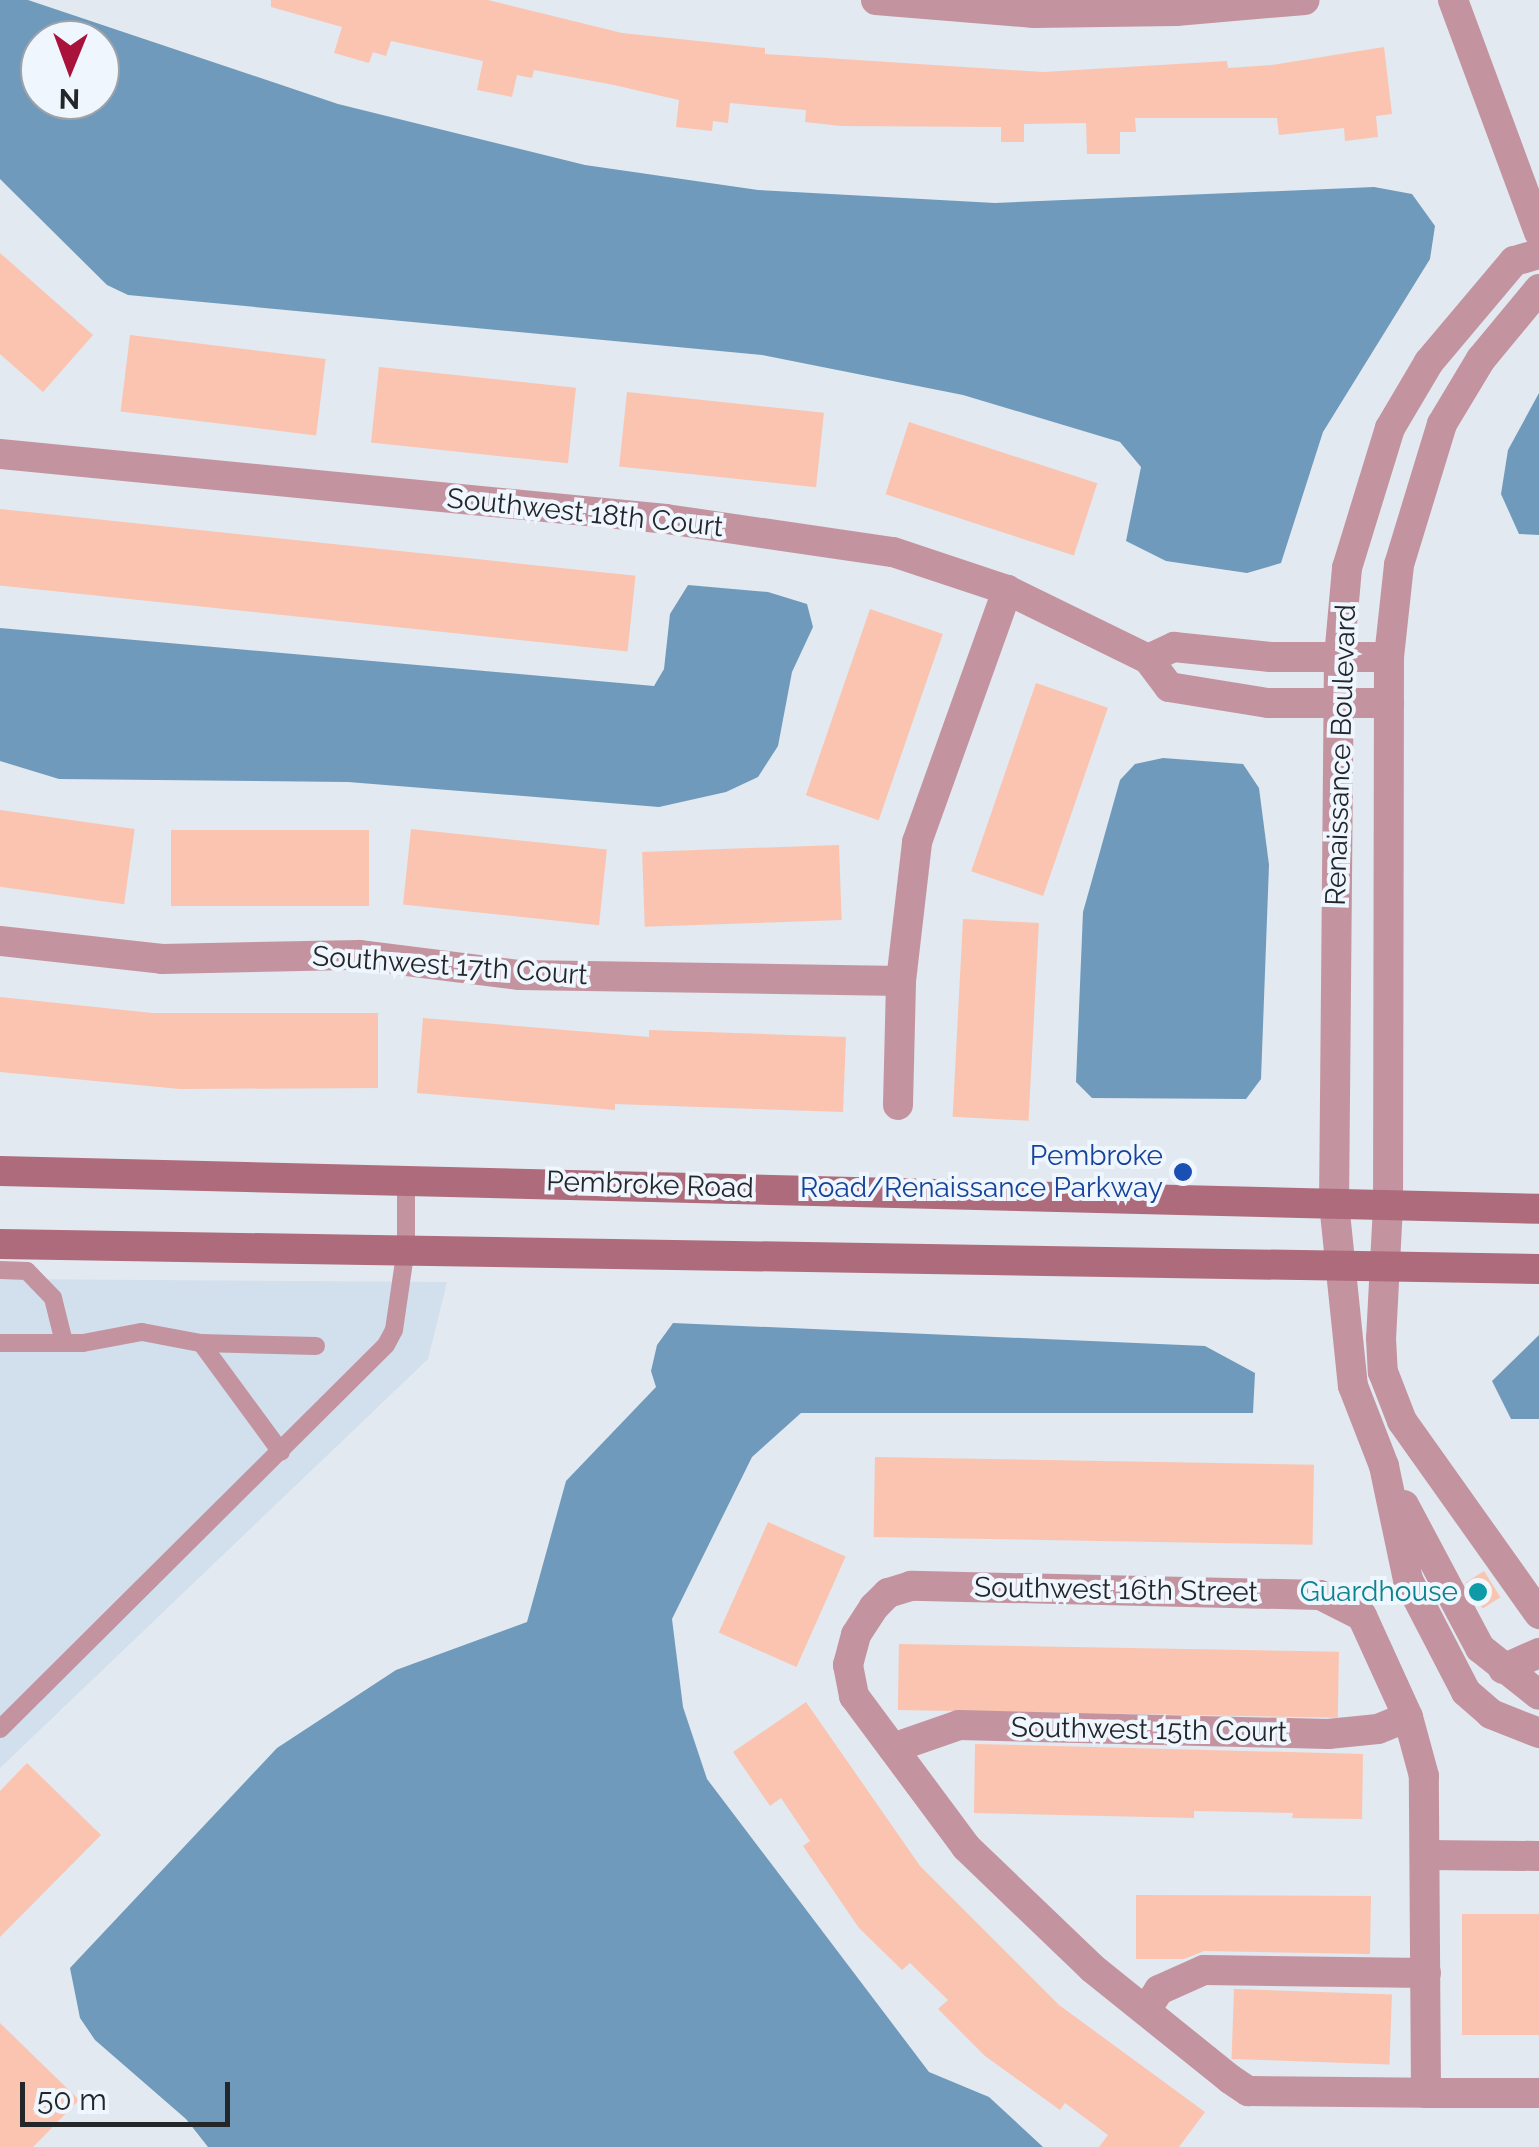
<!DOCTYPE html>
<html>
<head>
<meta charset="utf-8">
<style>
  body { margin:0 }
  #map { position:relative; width:1539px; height:2147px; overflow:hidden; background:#e2e9f0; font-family:Raleway,sans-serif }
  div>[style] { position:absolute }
  .built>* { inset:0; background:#d2dfec }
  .water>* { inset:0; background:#709abb }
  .building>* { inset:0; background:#fac4b0; transform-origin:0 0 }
  .lane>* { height:18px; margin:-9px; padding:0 9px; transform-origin:9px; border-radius:9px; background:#c3949f }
  .street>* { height:30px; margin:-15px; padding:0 15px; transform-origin:15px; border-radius:15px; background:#c3949f }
  .secondary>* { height:30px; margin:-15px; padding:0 15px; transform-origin:15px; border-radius:15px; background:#ad6b7c }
  .dots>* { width:28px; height:28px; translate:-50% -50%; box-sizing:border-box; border:5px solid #eff6fe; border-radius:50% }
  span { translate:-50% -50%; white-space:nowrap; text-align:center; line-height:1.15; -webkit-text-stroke:8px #eff6fe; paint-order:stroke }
  .street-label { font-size:28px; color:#24272a }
  .transit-label { font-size:28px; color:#164399 }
  .right { translate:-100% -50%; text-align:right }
  .culture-label { font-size:28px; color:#0d838f }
  .north { position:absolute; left:20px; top:20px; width:100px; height:100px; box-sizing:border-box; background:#eff6fe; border:2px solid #9ea3a9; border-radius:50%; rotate:181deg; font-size:28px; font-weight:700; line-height:40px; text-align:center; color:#24272a }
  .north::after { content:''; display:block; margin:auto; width:35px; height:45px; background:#a9123a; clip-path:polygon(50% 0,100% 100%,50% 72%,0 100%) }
  .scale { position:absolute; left:20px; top:2082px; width:210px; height:45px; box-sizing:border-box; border:5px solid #24272a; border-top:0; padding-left:12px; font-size:30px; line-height:35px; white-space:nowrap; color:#24272a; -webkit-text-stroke:8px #eff6fe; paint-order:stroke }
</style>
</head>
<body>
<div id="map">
  <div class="built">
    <i style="clip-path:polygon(0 1279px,447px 1282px,428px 1359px,0 1768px)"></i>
  </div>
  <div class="water">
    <i style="clip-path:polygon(evenodd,0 0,28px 0,338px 104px,585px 165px,758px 190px,995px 203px,1374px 187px,1412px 194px,1435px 226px,1430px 259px,1323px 432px,1281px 563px,1247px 573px,1166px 561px,1126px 541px,1141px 467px,1120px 442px,963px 395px,762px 355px,128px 295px,107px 285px,0 179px,0 0,40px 40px,100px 40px,100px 100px,40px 100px,40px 40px)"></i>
    <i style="clip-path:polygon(1539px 393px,1539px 535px,1519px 534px,1501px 494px,1508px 450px)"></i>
    <i style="clip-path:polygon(688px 585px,768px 592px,807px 604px,813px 627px,792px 672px,778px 746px,758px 777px,726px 792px,659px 807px,348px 782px,59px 779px,0 761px,0 628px,654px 686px,664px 669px,670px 614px)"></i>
    <i style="clip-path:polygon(1163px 758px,1243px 764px,1259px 788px,1269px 865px,1261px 1079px,1246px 1099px,1092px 1098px,1076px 1082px,1083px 912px,1120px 780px,1135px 764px)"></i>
    <i style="clip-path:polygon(673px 1323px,1205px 1346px,1255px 1373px,1253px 1413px,801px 1413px,752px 1457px,672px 1619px,683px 1707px,707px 1779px,929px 2072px,989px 2097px,1043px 2147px,208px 2147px,186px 2119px,95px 2040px,80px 2018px,70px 1968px,277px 1748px,396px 1670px,527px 1622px,566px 1481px,656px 1387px,651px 1371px,657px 1345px)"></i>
    <i style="clip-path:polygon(1539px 1335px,1539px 1419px,1511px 1419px,1492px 1381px)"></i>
  </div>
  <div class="building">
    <i style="clip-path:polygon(271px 0,488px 0,622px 33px,765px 48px,765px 54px,1043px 72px,1227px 61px,1228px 68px,1272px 65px,1384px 47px,1392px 114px,1376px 116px,1378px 137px,1345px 141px,1344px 128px,1279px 135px,1277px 118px,1135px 118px,1136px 132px,1120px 132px,1120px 154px,1087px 154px,1086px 123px,1024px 124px,1024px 142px,1001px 142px,1001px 127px,841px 126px,805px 122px,806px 110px,730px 103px,728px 123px,713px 121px,712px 131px,676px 127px,679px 100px,614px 85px,534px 70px,532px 78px,517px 75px,512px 97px,477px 90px,483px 61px,391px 41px,386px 56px,373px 52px,369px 63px,334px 53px,342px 27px,271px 7px)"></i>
    <i style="clip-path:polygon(0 253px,93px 335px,43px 392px,0 354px)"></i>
    <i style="left:130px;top:335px;width:197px;height:77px;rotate:7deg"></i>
    <i style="left:379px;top:367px;width:198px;height:76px;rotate:6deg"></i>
    <i style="left:627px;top:392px;width:198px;height:75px;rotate:6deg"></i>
    <i style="left:909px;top:422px;width:198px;height:76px;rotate:18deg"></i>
    <i style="left:0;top:509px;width:639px;height:76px;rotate:6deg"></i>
    <i style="left:870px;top:609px;width:77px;height:197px;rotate:19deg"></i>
    <i style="left:1036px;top:683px;width:76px;height:199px;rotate:19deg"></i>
    <i style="left:0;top:810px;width:136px;height:76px;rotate:8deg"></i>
    <i style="left:411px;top:829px;width:197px;height:76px;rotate:6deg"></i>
    <i style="left:171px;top:830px;width:198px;height:76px"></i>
    <i style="left:839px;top:845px;width:75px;height:197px;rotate:88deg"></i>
    <i style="left:963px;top:919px;width:76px;height:198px;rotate:3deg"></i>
    <i style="clip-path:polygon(0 997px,152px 1013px,378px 1013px,378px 1088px,180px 1089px,0 1072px)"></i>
    <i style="clip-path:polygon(423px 1018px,649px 1037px,649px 1030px,846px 1037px,843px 1112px,615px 1104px,615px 1110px,417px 1093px)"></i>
    <i style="left:875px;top:1457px;width:439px;height:80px;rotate:1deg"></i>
    <i style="left:768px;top:1522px;width:85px;height:121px;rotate:24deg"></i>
    <i style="left:1484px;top:1571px;width:31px;height:21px;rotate:58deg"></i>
    <i style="left:899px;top:1644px;width:440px;height:66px;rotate:1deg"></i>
    <i style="clip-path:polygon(806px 1702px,920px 1866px,1059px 2005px,1205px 2112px,1179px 2147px,1099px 2147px,1108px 2135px,1065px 2103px,1060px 2110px,985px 2056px,938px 2009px,948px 2000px,910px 1963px,902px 1970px,859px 1928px,803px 1846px,810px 1841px,781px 1798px,770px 1806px,733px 1752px)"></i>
    <i style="clip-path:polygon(975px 1744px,1363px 1754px,1362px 1819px,1292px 1818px,1293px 1813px,1194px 1811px,1194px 1818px,974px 1813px)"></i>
    <i style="clip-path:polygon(27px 1763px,101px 1835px,0 1937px,0 1791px)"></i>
    <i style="clip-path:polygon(1136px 1895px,1371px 1896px,1370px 1954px,1204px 1951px,1184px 1959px,1136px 1959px)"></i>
    <i style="left:1462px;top:1914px;width:77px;height:121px"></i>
    <i style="left:1234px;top:1989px;width:158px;height:70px;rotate:2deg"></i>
    <i style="clip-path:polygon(0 2023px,79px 2100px,33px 2147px,0 2147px)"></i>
  </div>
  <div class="lane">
    <i style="left:0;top:1270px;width:27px;rotate:2deg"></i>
    <i style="left:27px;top:1271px;width:37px;rotate:46deg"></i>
    <i style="left:53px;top:1298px;width:45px;rotate:76deg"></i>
    <i style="left:0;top:1343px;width:83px"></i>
    <i style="left:83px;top:1343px;width:60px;rotate:-10.6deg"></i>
    <i style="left:142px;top:1332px;width:60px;rotate:10.6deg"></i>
    <i style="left:201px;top:1343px;width:115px;rotate:1.5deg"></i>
    <i style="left:201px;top:1343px;width:135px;rotate:53.7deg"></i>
    <i style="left:0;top:1729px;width:544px;rotate:-44.85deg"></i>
    <i style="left:386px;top:1345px;width:17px;rotate:-62deg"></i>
    <i style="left:394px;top:1330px;width:83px;rotate:-81.7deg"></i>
    <i style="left:406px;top:1248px;width:70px;rotate:-90deg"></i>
  </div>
  <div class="street">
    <i style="left:876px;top:0;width:159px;rotate:4.7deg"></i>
    <i style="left:1034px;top:13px;width:142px;rotate:-0.8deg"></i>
    <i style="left:1176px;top:11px;width:129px;rotate:-4.9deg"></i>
    <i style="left:1453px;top:0;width:248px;rotate:69.7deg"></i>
    <i style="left:1539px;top:254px;width:26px;rotate:164deg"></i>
    <i style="left:1514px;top:261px;width:132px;rotate:130.1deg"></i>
    <i style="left:1429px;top:362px;width:77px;rotate:120.6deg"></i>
    <i style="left:1390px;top:428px;width:146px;rotate:107.1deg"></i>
    <i style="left:1347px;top:568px;width:89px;rotate:95.1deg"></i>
    <i style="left:1339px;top:657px;width:546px;rotate:90.52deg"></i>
    <i style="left:1334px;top:1203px;width:184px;rotate:84.1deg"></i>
    <i style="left:1353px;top:1386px;width:86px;rotate:68.8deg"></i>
    <i style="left:1384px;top:1466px;width:116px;rotate:78.1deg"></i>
    <i style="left:1408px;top:1580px;width:126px;rotate:62.6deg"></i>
    <i style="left:1466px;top:1692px;width:33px;rotate:41deg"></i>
    <i style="left:1491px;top:1714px;width:52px;rotate:21.6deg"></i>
    <i style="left:1539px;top:289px;width:91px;rotate:129.6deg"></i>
    <i style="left:1481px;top:359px;width:76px;rotate:121deg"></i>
    <i style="left:1442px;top:424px;width:147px;rotate:107deg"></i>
    <i style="left:1399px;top:565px;width:93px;rotate:96.2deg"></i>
    <i style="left:1389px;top:657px;width:549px;rotate:90.1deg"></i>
    <i style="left:1388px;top:1206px;width:132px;rotate:93deg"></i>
    <i style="left:1381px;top:1338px;width:34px;rotate:87deg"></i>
    <i style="left:1383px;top:1372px;width:53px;rotate:68.8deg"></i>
    <i style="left:1402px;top:1421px;width:237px;rotate:54.6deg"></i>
    <i style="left:0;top:454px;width:669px;rotate:5.57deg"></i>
    <i style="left:666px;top:519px;width:229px;rotate:8.3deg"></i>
    <i style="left:893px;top:552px;width:120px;rotate:18.4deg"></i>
    <i style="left:1007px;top:590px;width:157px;rotate:26.1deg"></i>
    <i style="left:1148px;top:659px;width:35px;rotate:53deg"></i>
    <i style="left:1169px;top:687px;width:100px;rotate:9.2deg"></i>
    <i style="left:1268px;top:703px;width:121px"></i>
    <i style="left:1148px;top:659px;width:29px;rotate:-25deg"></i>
    <i style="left:1174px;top:647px;width:97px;rotate:5.9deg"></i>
    <i style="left:1270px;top:657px;width:119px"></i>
    <i style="left:0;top:941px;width:163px;rotate:6.3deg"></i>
    <i style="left:162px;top:959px;width:197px;rotate:-1.2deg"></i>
    <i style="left:359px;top:955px;width:162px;rotate:7.1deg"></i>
    <i style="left:520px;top:975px;width:381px;rotate:0.9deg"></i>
    <i style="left:898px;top:1105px;width:124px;rotate:-88.6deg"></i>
    <i style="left:901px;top:981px;width:140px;rotate:-83.4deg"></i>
    <i style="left:917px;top:842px;width:268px;rotate:-70.3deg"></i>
    <i style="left:1404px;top:1505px;width:162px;rotate:62deg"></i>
    <i style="left:1480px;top:1648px;width:75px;rotate:38.5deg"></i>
    <i style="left:1503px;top:1669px;width:39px;rotate:-24deg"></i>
    <i style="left:893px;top:1748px;width:70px;rotate:-19.2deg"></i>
    <i style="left:959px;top:1725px;width:369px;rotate:1.4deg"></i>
    <i style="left:1328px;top:1734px;width:50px;rotate:-5.7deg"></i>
    <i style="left:1378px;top:1729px;width:32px;rotate:-22deg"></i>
    <i style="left:1425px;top:1855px;width:114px;rotate:0.5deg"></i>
    <i style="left:1146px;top:2010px;width:24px;rotate:-57deg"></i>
    <i style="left:1159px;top:1990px;width:49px;rotate:-24deg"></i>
    <i style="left:1204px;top:1970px;width:222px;rotate:0.8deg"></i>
    <i style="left:1426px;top:2093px;width:317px;rotate:-90.4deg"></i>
    <i style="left:1424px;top:1776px;width:61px;rotate:-105.2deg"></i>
    <i style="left:1408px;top:1717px;width:111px;rotate:-114.5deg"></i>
    <i style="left:1362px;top:1616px;width:47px;rotate:-153.4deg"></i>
    <i style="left:1320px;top:1595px;width:409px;rotate:-178.7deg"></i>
    <i style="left:911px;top:1586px;width:24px;rotate:163deg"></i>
    <i style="left:888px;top:1593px;width:20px;rotate:135deg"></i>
    <i style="left:874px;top:1607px;width:33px;rotate:123deg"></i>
    <i style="left:856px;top:1635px;width:31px;rotate:105deg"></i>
    <i style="left:848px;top:1665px;width:32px;rotate:79deg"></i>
    <i style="left:854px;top:1696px;width:188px;rotate:53.4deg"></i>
    <i style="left:966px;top:1847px;width:175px;rotate:43.8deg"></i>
    <i style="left:1092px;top:1968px;width:177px;rotate:38.8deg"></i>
    <i style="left:1230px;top:2079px;width:22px;rotate:34deg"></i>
    <i style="left:1248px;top:2091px;width:178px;rotate:0.6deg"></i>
    <i style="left:1426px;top:2093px;width:113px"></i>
  </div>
  <div class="secondary">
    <i style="left:0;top:1171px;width:1539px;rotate:1.41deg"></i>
    <i style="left:0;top:1244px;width:1539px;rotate:0.93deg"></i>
  </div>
  <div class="dots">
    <i style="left:1183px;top:1172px;background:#1a4fb4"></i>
    <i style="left:1478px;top:1592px;background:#0f9aa8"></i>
  </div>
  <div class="street-label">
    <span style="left:585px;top:513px;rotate:6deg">Southwest 18th Court</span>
    <span style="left:1341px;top:755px;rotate:-88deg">Renaissance Boulevard</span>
    <span style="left:450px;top:966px;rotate:4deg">Southwest 17th Court</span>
    <span style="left:650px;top:1185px;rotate:2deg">Pembroke Road</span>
    <span style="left:1116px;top:1590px;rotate:1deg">Southwest 16th Street</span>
    <span style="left:1149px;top:1730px;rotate:1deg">Southwest 15th Court</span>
  </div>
  <div class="transit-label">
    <span class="right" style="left:1163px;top:1172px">Pembroke<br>Road/Renaissance Parkway</span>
  </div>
  <div class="culture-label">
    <span class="right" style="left:1458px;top:1592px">Guardhouse</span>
  </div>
  <div class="north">N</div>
  <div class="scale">50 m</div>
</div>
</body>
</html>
